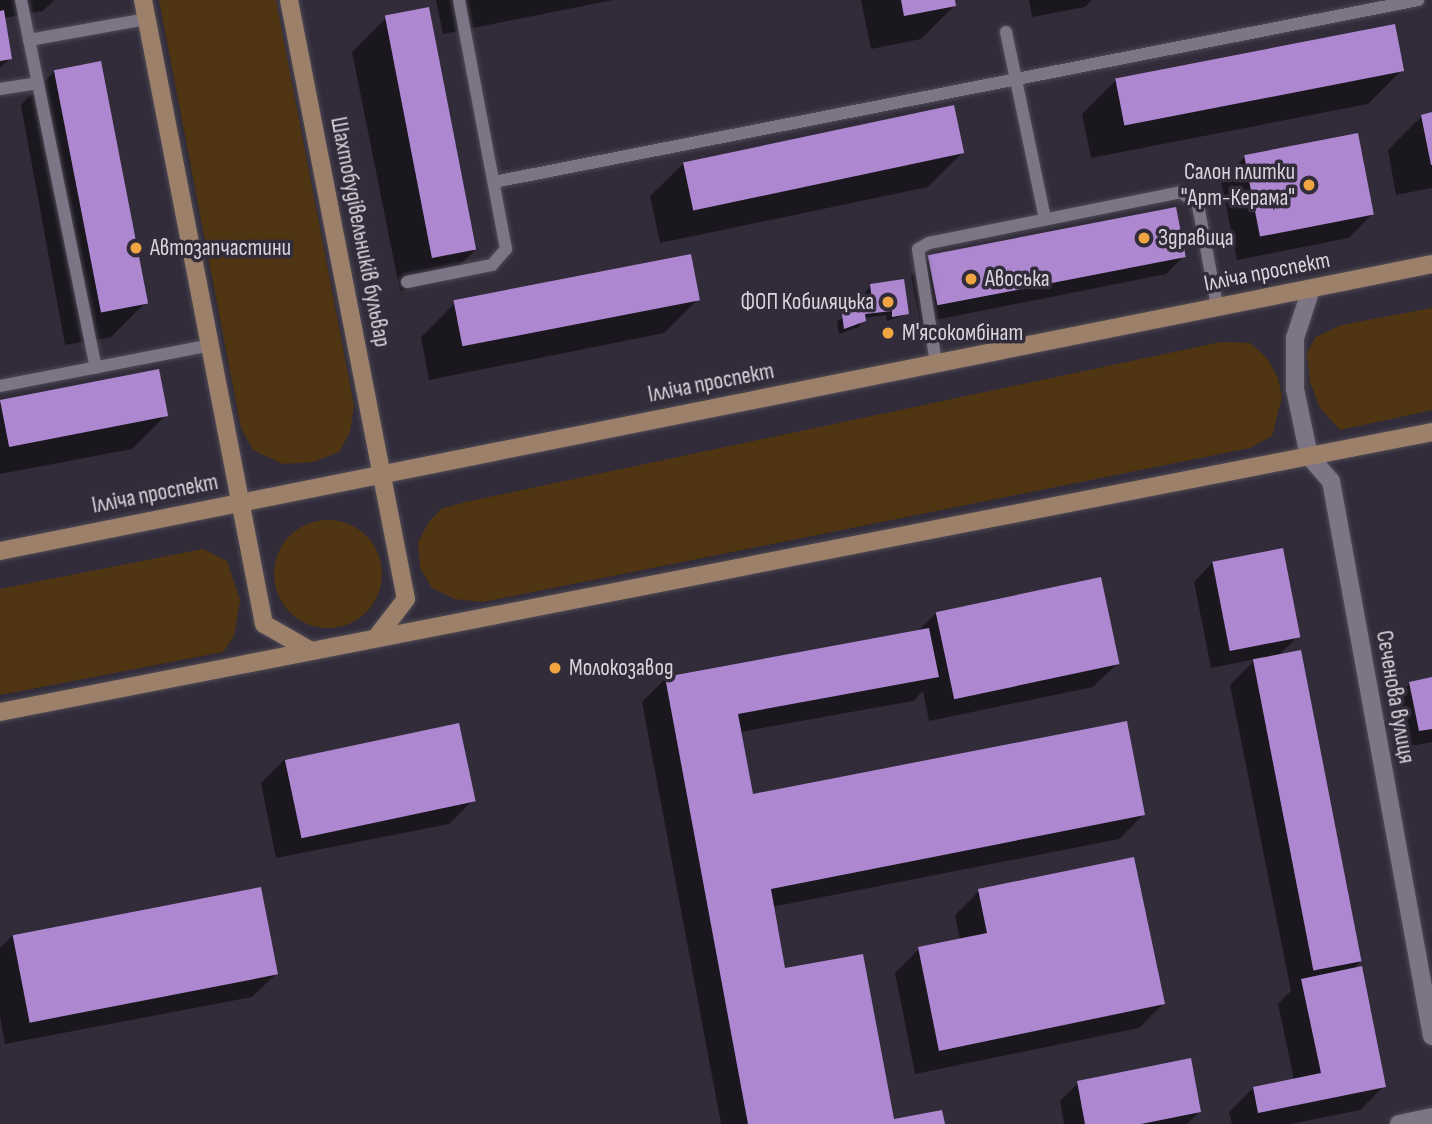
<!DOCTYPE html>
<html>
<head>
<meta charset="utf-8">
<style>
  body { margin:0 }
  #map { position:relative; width:1432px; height:1124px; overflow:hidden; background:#322c3a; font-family:"Sofia Sans Condensed",sans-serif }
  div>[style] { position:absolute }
  .green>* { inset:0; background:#503512 }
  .round { border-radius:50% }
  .shadow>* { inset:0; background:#0007 }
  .building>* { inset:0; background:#ad88d1; transform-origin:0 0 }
  .roads { filter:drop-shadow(0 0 2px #4f4a56) drop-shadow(0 0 2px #4f4a56) }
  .service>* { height:12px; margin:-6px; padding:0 6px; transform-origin:6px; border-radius:6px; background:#7d7585 }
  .tertiary>* { height:18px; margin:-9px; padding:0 9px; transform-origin:9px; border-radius:9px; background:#7d7585 }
  .secondary>* { height:18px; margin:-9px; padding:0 9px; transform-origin:9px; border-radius:9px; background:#9d8069 }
  .dots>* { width:19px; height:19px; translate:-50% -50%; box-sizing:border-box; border:4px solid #322c3a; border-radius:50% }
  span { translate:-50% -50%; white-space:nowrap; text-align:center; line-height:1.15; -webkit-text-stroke:7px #322c3a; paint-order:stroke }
  .poi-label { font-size:23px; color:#d9d5de }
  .right { translate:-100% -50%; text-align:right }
  .left { translate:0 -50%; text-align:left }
  .street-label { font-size:23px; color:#d9d5de }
</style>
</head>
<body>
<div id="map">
  <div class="green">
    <i style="clip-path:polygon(159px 0,276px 0,354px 405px,350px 432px,339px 452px,313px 462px,283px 464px,253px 450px,241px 428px)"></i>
    <i style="clip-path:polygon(1432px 308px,1432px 410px,1340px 430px,1320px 408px,1310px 382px,1307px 352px,1316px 337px,1341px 325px)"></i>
    <i style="clip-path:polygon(1221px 342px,1250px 343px,1267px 358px,1278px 378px,1282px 397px,1272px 436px,1250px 448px,483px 602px,455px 599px,432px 588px,420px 568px,418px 543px,428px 523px,441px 509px,465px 502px)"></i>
    <i class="round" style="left:274px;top:520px;width:108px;height:108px"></i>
    <i style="clip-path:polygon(203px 549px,227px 561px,240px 600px,234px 636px,223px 652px,0 695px,0 589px)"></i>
  </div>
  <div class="shadow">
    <i style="clip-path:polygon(0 0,54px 0,43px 11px,4px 18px,10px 59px,0 68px)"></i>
    <i style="clip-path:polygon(436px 0,613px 0,443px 34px)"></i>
    <i style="clip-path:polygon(861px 0,953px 0,955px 5px,921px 39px,871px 49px)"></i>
    <i style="clip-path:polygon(1029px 0,1092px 0,1085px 7px,1032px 17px)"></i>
    <i style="clip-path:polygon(386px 18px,476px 249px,442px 283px,400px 291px,352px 52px)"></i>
    <i style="clip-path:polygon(1402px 70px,1368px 104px,1091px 158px,1082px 114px,1116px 80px)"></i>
    <i style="clip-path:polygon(55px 71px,145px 303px,111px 337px,65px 345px,21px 105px)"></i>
    <i style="clip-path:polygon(1432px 114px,1432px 188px,1396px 195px,1388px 150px,1422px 116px)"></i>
    <i style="clip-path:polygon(962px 153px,928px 187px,660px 243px,650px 196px,684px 163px)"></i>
    <i style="clip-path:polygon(1245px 157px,1372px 214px,1349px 238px,1237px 260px,1221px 181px)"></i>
    <i style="clip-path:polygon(1184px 256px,1166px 274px,920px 323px,911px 276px,929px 258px)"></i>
    <i style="clip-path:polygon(871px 286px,907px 314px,887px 321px,886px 315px,864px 318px,859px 327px,839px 334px,837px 321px,867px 305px,865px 292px)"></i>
    <i style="clip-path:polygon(698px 299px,664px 333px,429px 380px,421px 337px,455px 303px)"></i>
    <i style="clip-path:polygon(0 401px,166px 415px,132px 449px,0 474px)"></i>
    <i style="clip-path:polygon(1212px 563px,1298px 636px,1278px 656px,1361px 961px,1352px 970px,1384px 1086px,1360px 1110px,1291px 1124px,1232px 1124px,1229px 1112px,1253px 1088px,1294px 1080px,1278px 1004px,1291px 991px,1230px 685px,1256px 659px,1211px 668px,1194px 582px)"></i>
    <i style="clip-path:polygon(936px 613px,1117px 664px,1093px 687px,929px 721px,923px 691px,913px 701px,740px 732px,752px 796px,1143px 815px,1119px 839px,772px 907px,784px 970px,892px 1121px,943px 1124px,721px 1124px,642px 702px,666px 678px,917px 632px)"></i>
    <i style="clip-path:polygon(1432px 679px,1432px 742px,1401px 748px,1392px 702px,1410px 683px)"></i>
    <i style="clip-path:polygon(285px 759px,473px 800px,449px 824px,276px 858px,261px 783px)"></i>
    <i style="clip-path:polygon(979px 891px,1163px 1004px,1139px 1028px,915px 1074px,895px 973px,919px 949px,960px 940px,955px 915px)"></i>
    <i style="clip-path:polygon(13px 935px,276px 974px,252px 997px,5px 1044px,0 1016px,0 948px)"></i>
    <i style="clip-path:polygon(1078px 1083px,1200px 1111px,1187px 1124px,1064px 1124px,1060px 1101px)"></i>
  </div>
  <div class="building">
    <i style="clip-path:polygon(901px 0,955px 0,956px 6px,904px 16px)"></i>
    <i style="left:429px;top:7px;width:247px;height:45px;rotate:79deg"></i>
    <i style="clip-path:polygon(4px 10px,12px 59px,0 61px,0 11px)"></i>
    <i style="left:1395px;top:24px;width:48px;height:285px;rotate:79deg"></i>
    <i style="left:101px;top:61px;width:247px;height:48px;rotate:79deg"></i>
    <i style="left:954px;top:105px;width:49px;height:277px;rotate:78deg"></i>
    <i style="clip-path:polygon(1432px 112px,1432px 165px,1431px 165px,1421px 115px)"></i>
    <i style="left:1358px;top:133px;width:83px;height:116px;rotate:79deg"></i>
    <i style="left:1176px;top:207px;width:51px;height:253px;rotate:79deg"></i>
    <i style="left:691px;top:254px;width:47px;height:242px;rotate:79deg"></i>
    <i style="clip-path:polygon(904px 279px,909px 314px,892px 317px,892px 311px,865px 314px,866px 321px,844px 329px,842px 314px,872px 301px,870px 284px)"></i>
    <i style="left:159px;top:369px;width:48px;height:162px;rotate:79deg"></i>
    <i style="left:1283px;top:548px;width:91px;height:72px;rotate:79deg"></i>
    <i style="left:1101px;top:577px;width:89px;height:169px;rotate:78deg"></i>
    <i style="clip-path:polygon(929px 628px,939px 677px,738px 714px,753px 794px,1127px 721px,1145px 815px,771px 889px,785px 968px,863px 954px,894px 1119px,942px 1110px,945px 1124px,748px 1124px,665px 677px)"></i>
    <i style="left:1301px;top:650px;width:317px;height:49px;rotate:79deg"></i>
    <i style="clip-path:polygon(1432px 677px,1432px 729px,1419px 731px,1409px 682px)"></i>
    <i style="left:459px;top:723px;width:80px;height:178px;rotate:78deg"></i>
    <i style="clip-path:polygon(1134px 857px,1165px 1004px,939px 1051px,918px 947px,987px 933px,978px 889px)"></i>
    <i style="left:261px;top:887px;width:89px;height:253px;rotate:79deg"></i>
    <i style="clip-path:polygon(1362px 966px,1386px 1087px,1258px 1113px,1253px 1087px,1321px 1073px,1301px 979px)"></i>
    <i style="clip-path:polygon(1191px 1058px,1201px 1112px,1141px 1124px,1085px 1124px,1077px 1081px)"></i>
  </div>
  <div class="roads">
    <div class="service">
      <i style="left:21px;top:0;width:375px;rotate:78.5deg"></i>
      <i style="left:1006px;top:32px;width:191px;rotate:78.2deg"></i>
      <i style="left:29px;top:40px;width:120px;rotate:-10.1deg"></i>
      <i style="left:0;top:89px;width:38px;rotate:-9deg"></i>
      <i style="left:494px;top:182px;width:942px;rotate:-11.14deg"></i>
      <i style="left:407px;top:282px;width:87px;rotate:-11.3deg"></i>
      <i style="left:492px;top:265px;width:21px;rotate:-49deg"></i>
      <i style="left:506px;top:249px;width:253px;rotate:-100.7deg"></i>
      <i style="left:936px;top:363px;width:115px;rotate:-99deg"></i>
      <i style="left:918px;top:249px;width:13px;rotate:-29deg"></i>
      <i style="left:929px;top:243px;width:257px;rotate:-11.4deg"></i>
      <i style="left:1181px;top:192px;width:21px;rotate:37deg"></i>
      <i style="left:1198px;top:205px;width:103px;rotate:79.3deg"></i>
      <i style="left:0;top:386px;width:214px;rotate:-11deg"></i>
    </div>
    <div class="tertiary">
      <i style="left:1311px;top:289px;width:52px;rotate:108.1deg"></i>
      <i style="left:1295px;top:338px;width:51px;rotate:90deg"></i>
      <i style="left:1295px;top:389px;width:68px;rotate:78.2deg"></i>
      <i style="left:1309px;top:456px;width:33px;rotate:49deg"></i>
      <i style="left:1331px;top:481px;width:564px;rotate:79.69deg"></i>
      <i style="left:1399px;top:1124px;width:34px;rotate:-12deg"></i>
    </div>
    <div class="secondary">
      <i style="left:143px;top:0;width:636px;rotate:79.03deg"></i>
      <i style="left:264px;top:624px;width:54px;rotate:29.9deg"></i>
      <i style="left:289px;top:0;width:610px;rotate:78.95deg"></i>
      <i style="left:406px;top:599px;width:49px;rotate:127.6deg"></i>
      <i style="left:0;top:551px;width:1460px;rotate:-11.33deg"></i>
      <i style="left:0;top:712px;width:1459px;rotate:-11.06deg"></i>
    </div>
  </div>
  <div class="dots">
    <i style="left:1309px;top:185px;background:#f1a540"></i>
    <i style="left:1144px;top:238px;background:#f1a540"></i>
    <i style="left:136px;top:248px;background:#f1a540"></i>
    <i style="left:971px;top:279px;background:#f1a540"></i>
    <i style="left:888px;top:302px;background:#f1a540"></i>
    <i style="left:888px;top:333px;background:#f1a540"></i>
    <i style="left:555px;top:668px;background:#f1a540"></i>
  </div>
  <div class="poi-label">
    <span class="right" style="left:1295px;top:185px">Салон плитки<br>"Арт-Керама"</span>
    <span class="left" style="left:1158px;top:238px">Здравица</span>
    <span class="left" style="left:150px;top:248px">Автозапчастини</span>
    <span class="left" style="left:985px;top:279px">Авоська</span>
    <span class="right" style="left:874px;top:302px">ФОП Кобиляцька</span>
    <span class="left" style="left:902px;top:333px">М'ясокомбінат</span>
    <span class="left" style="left:569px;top:668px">Молокозавод</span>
  </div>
  <div class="street-label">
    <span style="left:360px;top:232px;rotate:79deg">Шахтобудівельників бульвар</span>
    <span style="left:1267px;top:272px;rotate:-11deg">Ілліча проспект</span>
    <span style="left:711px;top:383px;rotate:-11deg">Ілліча проспект</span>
    <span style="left:155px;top:494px;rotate:-11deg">Ілліча проспект</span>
    <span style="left:1395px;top:697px;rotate:80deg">Сєченова вулиця</span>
  </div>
</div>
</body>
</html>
